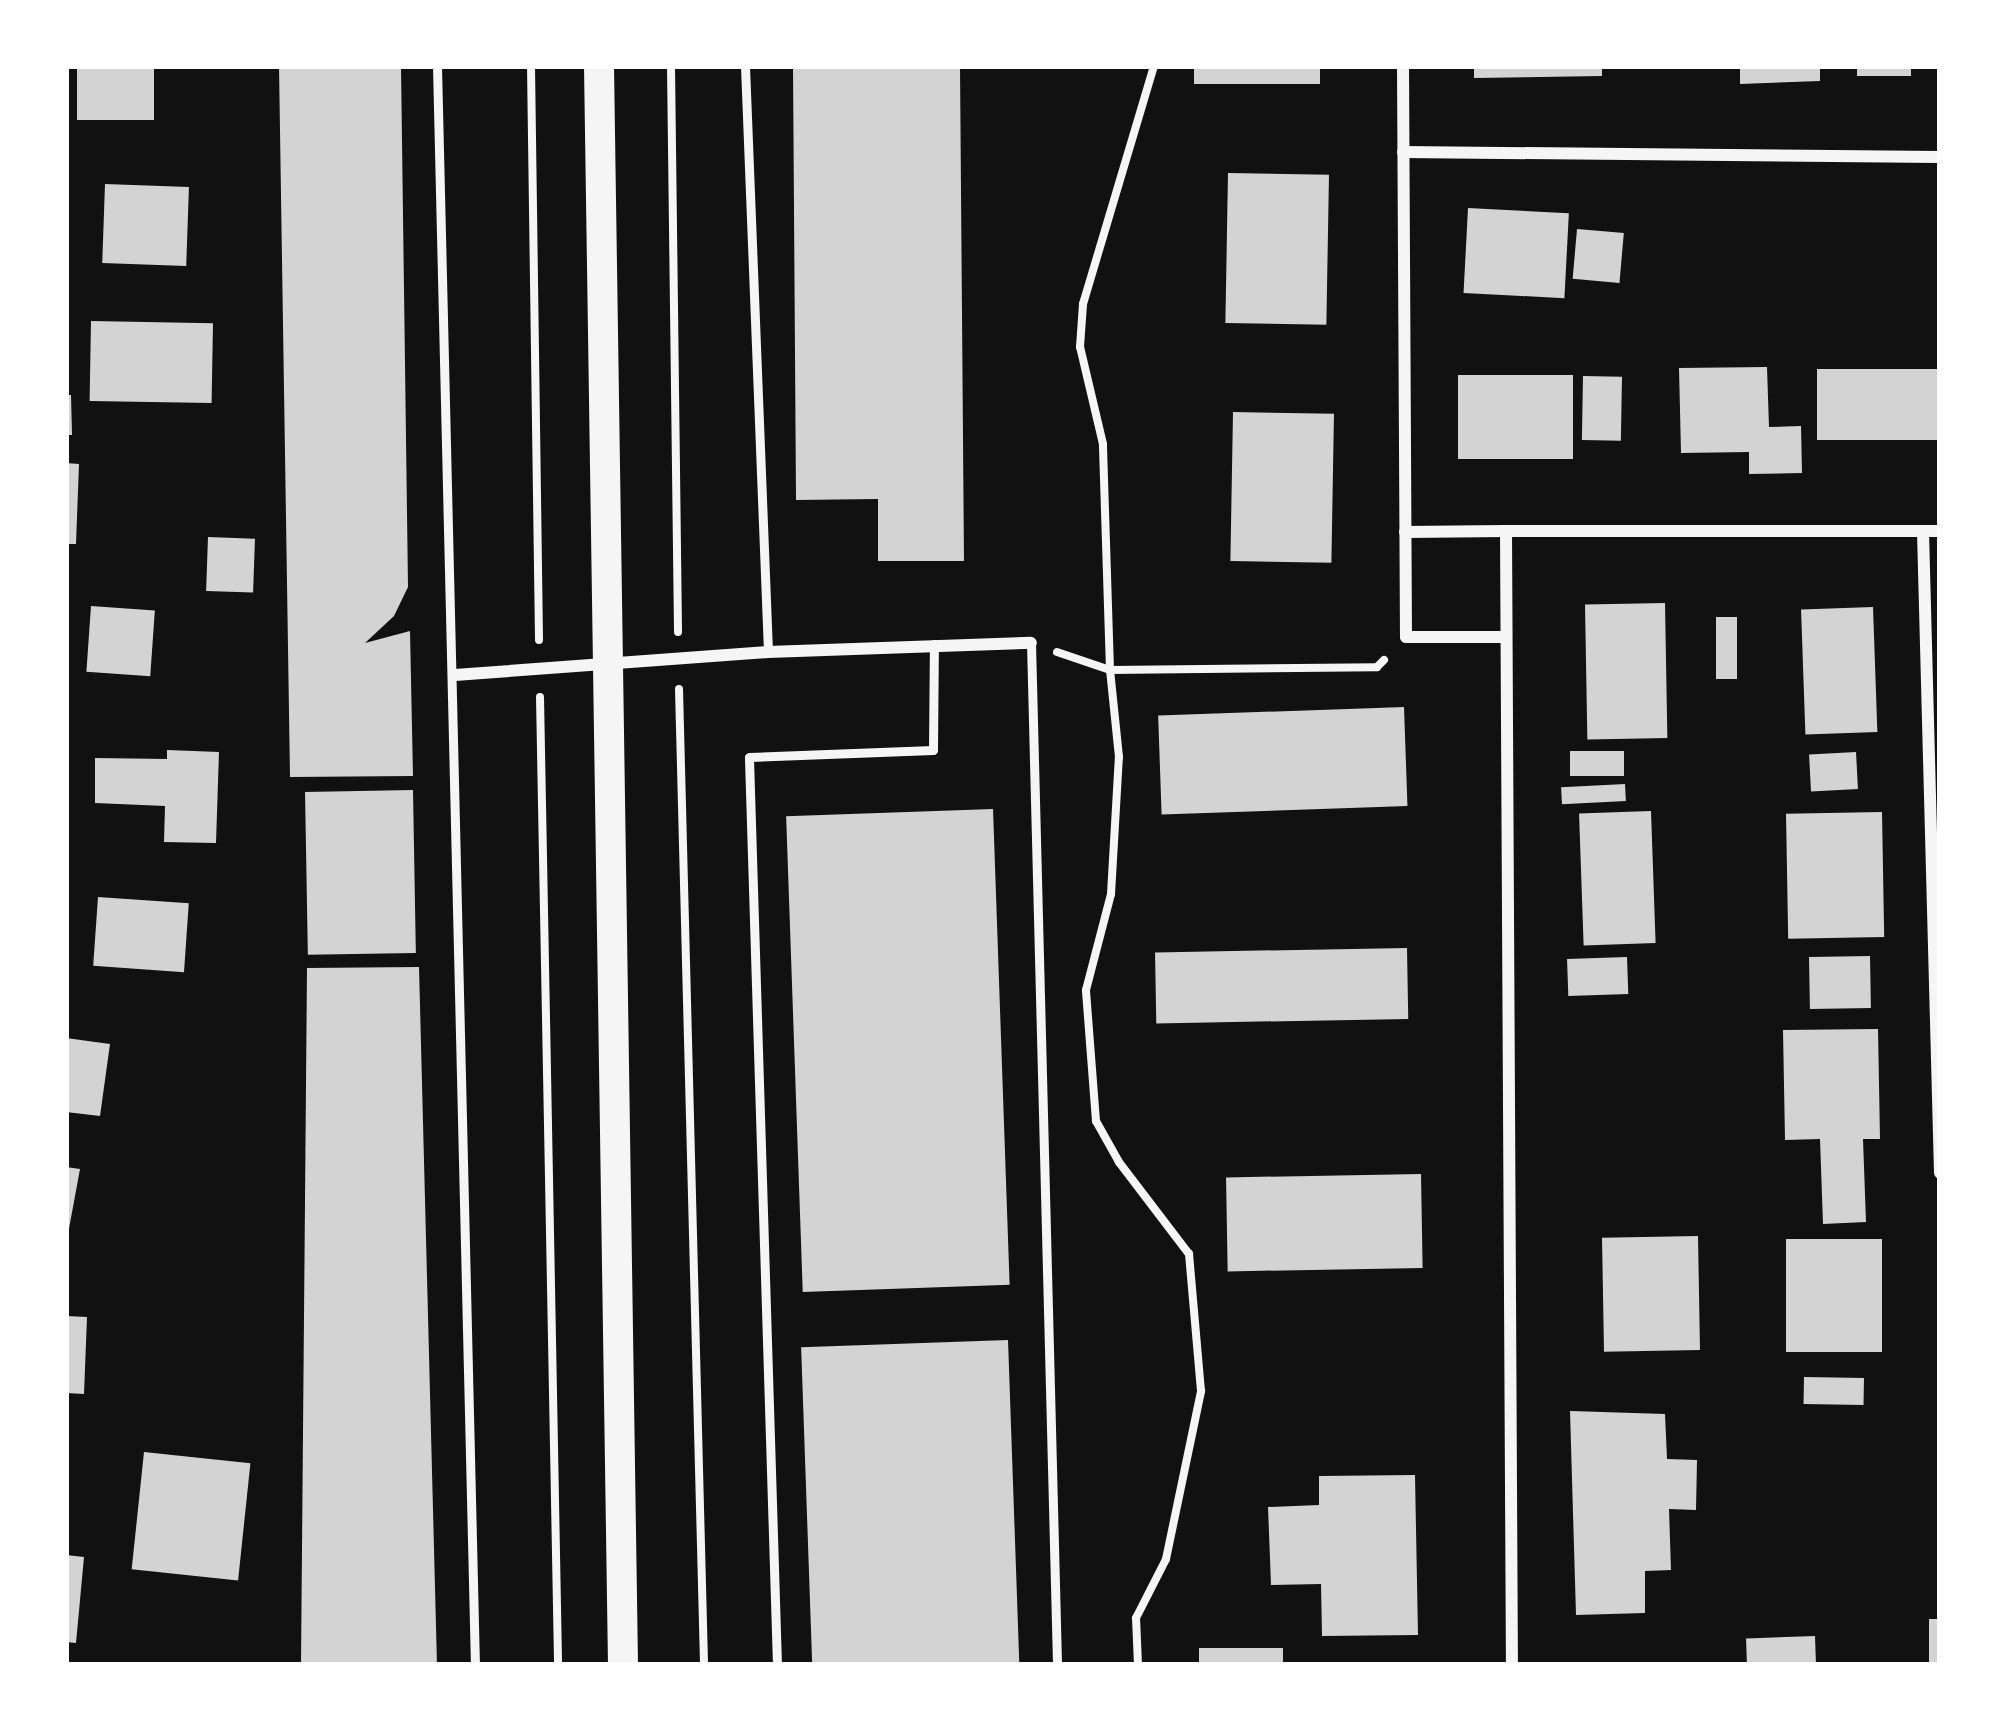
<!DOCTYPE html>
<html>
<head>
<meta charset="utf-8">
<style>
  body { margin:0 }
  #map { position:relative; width:2006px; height:1731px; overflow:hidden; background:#111; font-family:Jost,sans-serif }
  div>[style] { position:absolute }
  .building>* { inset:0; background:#d3d3d3; transform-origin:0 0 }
  .path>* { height:8px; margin:-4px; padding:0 4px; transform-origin:4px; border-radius:4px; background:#f5f5f5 }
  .service>* { height:9px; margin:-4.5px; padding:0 4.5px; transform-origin:4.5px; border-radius:4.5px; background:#f5f5f5 }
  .minor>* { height:12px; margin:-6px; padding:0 6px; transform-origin:6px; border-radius:6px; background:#f5f5f5 }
  .primary>* { height:30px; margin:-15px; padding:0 15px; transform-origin:15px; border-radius:15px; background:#f5f5f5 }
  span { translate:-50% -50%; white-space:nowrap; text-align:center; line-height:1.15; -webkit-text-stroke:12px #fff; paint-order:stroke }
  .frame { position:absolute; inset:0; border:69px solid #fff; pointer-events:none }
</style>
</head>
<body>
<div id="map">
  <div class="building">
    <i style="left:77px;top:66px;width:77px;height:54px"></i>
    <i style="clip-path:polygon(279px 66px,401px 66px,408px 587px,394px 616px,365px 643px,410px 631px,413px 776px,290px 777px)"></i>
    <i style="clip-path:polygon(793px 66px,960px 66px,964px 561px,878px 561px,878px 499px,796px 500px)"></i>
    <i style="left:1194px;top:66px;width:126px;height:18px"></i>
    <i style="clip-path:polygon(1474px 66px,1602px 66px,1602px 76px,1474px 78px)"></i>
    <i style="clip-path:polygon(1740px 66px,1820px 66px,1820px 81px,1740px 84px)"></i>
    <i style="left:1857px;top:66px;width:54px;height:10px"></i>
    <i style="left:1228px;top:173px;width:101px;height:150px;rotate:1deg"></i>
    <i style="left:105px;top:184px;width:84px;height:79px;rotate:2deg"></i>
    <i style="left:1468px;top:208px;width:101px;height:85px;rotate:3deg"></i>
    <i style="left:1577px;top:229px;width:47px;height:50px;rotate:5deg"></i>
    <i style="left:91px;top:321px;width:122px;height:80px;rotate:1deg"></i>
    <i style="clip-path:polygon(1767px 367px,1769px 427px,1801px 426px,1802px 473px,1749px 474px,1749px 452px,1681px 453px,1679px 368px)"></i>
    <i style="left:1817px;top:369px;width:123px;height:71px"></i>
    <i style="left:1458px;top:375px;width:115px;height:84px"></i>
    <i style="left:1583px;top:376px;width:39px;height:64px;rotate:1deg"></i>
    <i style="clip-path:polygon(66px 395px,71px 395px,72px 435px,66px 435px)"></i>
    <i style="left:1233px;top:412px;width:101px;height:149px;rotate:1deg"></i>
    <i style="clip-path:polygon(66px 463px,79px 464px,76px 544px,66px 544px)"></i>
    <i style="left:208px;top:537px;width:47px;height:54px;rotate:2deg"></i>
    <i style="left:1665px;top:603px;width:135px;height:80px;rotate:89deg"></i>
    <i style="left:91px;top:606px;width:64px;height:66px;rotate:4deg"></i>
    <i style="left:1873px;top:607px;width:125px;height:72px;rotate:88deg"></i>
    <i style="left:1716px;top:617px;width:21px;height:62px"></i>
    <i style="left:1404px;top:707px;width:99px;height:246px;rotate:88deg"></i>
    <i style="clip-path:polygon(167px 750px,219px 752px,216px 843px,164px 842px,165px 806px,95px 803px,95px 758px,167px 759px)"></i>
    <i style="left:1624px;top:751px;width:25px;height:54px;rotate:90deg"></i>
    <i style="left:1856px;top:752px;width:37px;height:47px;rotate:87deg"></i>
    <i style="left:1625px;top:784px;width:17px;height:64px;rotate:87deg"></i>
    <i style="left:413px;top:790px;width:163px;height:108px;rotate:89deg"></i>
    <i style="left:993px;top:809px;width:476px;height:207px;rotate:88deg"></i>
    <i style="left:1651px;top:811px;width:132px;height:72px;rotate:88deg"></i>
    <i style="left:1882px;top:812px;width:125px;height:96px;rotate:89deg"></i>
    <i style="left:98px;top:897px;width:91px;height:69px;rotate:4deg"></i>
    <i style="left:1407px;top:948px;width:71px;height:252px;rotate:89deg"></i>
    <i style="left:1870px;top:956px;width:52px;height:61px;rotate:89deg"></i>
    <i style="left:1627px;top:957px;width:37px;height:60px;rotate:88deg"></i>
    <i style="clip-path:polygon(419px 967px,437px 1665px,301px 1665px,307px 968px)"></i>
    <i style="clip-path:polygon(1878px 1029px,1880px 1139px,1863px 1139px,1866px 1222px,1823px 1224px,1820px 1139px,1785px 1140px,1783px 1030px)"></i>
    <i style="clip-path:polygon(66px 1038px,110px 1044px,100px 1116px,66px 1112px)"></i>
    <i style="clip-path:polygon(66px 1167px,80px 1169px,68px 1234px,66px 1234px)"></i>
    <i style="left:1421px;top:1174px;width:94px;height:195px;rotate:89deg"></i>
    <i style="left:1698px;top:1236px;width:114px;height:96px;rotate:89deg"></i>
    <i style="left:1786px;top:1239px;width:96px;height:113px"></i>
    <i style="clip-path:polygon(66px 1316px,87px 1317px,84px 1394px,66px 1393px)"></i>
    <i style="left:1008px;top:1340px;width:325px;height:207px;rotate:88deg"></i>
    <i style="left:1804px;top:1377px;width:60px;height:27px;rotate:1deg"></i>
    <i style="clip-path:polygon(1570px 1411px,1665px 1414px,1667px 1459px,1697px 1460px,1696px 1510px,1669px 1509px,1671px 1570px,1645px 1571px,1645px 1613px,1576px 1615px)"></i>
    <i style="left:144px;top:1452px;width:107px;height:118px;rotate:6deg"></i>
    <i style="clip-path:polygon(1415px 1475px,1418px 1635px,1322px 1636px,1321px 1584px,1271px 1585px,1268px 1507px,1319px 1505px,1319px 1476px)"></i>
    <i style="clip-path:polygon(66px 1555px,84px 1557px,76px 1643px,66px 1642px)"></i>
    <i style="left:1929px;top:1619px;width:11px;height:46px"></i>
    <i style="left:1815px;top:1636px;width:29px;height:69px;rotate:88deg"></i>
    <i style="left:1283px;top:1648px;width:17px;height:84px;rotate:90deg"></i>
  </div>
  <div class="path">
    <i style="left:531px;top:66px;width:574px;rotate:89.2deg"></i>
    <i style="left:671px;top:66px;width:566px;rotate:89.29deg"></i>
    <i style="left:1057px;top:652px;width:56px;rotate:18.8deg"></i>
    <i style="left:1110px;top:670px;width:267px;rotate:-0.6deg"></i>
    <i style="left:1377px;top:667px;width:10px;rotate:-45deg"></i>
    <i style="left:679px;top:689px;width:976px;rotate:88.53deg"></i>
    <i style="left:540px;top:697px;width:968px;rotate:88.93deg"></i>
    <i style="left:1138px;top:1665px;width:47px;rotate:-92.4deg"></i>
    <i style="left:1136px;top:1618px;width:66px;rotate:-63deg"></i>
    <i style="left:1166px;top:1559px;width:172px;rotate:-78.2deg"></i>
    <i style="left:1201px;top:1391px;width:138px;rotate:-95deg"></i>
    <i style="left:1189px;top:1254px;width:116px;rotate:-127.3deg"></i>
    <i style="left:1119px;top:1162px;width:47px;rotate:-119.3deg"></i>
    <i style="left:1096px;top:1121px;width:131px;rotate:-94.4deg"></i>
    <i style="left:1086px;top:990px;width:99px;rotate:-75.4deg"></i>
    <i style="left:1111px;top:894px;width:137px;rotate:-86.7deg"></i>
    <i style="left:1119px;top:757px;width:87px;rotate:-95.9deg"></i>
    <i style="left:1110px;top:670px;width:226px;rotate:-91.8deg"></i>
    <i style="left:1103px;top:444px;width:100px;rotate:-103.3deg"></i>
    <i style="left:1080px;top:347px;width:43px;rotate:-86deg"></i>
    <i style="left:1083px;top:304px;width:248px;rotate:-73.4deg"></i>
  </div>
  <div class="service">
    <i style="left:437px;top:66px;width:1599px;rotate:88.64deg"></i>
    <i style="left:745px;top:66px;width:586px;rotate:87.75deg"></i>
    <i style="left:1031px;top:643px;width:1022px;rotate:88.54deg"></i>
    <i style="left:777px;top:1665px;width:908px;rotate:-91.77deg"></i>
    <i style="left:749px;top:757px;width:184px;rotate:-2.2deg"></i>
    <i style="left:933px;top:750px;width:106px;rotate:-89.5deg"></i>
  </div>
  <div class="minor">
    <i style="left:1403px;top:66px;width:571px;rotate:89.7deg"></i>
    <i style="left:1406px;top:637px;width:100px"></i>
    <i style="left:1403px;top:152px;width:537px;rotate:0.53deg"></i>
    <i style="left:1506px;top:531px;width:434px"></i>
    <i style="left:1405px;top:532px;width:101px;rotate:-0.6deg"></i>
    <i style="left:1506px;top:531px;width:1134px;rotate:89.7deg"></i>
    <i style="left:1923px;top:532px;width:641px;rotate:88.48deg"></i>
    <i style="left:455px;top:675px;width:314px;rotate:-4.2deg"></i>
    <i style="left:768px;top:652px;width:263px;rotate:-2deg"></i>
  </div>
  <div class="primary">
    <i style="left:599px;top:66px;width:1599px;rotate:89.14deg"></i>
  </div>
  <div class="frame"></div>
</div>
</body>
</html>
